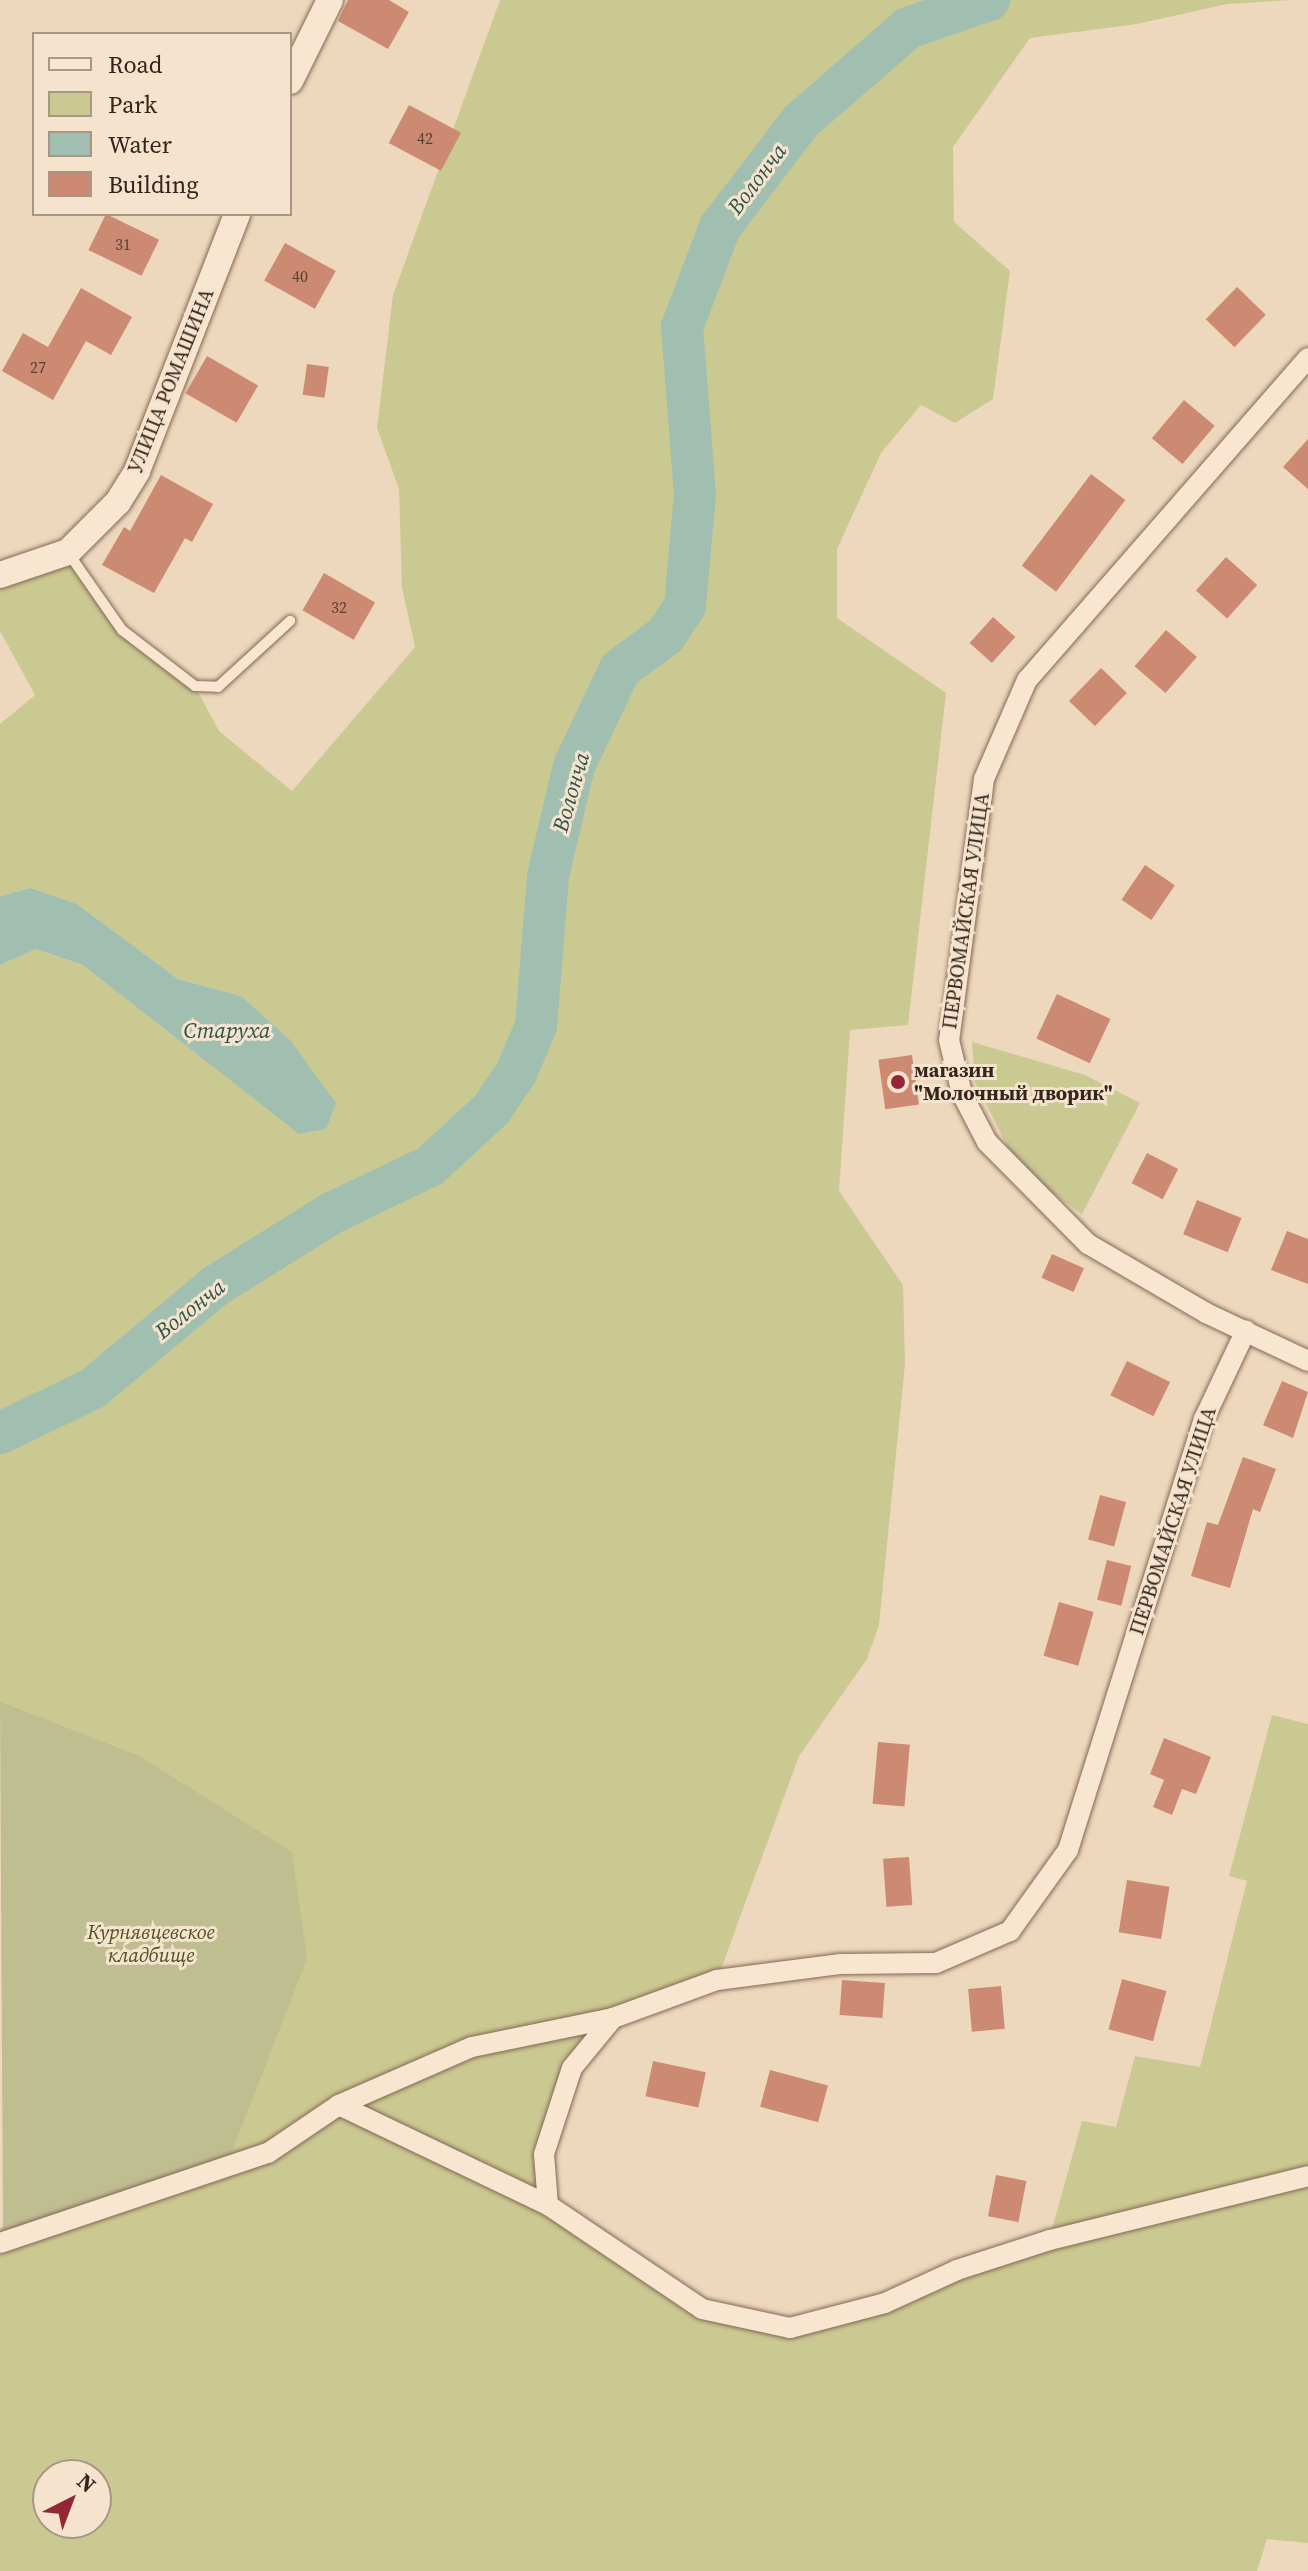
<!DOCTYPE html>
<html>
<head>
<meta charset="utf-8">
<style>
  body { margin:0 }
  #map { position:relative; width:1308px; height:2571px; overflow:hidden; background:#edd8bd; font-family:"Source Serif 4",serif }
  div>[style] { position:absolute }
  .green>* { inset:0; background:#cbc992 }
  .cemetery>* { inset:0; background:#bfbe91 }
  .water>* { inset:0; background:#a1bfb1 }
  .river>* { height:42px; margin:-21px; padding:0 21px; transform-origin:21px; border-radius:21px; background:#a1bfb1 }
  .building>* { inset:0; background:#cc8a73; transform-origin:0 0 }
  .roads { filter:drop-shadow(0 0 2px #856856) drop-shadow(0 0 2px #856856) }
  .service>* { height:10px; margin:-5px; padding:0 5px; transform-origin:5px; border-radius:5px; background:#f9e6d0 }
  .minor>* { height:20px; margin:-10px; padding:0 10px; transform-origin:10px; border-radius:10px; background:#f9e6d0 }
  .tertiary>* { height:26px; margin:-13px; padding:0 13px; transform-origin:13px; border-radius:13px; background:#f9e6d0 }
  .dots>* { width:22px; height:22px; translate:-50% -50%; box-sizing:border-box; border:4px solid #f5e3cd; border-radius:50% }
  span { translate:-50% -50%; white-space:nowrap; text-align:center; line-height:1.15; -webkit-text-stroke:6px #f5e3cd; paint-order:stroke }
  .number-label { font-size:16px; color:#5a3e31 }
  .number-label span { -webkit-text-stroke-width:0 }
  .street-label { font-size:20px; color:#34241b }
  .poi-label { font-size:20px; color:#34241b; font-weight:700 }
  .left { translate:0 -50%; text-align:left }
  .park-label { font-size:20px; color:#4c5122; font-style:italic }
  .water-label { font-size:22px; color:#2a544b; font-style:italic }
  .legend { position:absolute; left:32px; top:32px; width:260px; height:184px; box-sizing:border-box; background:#f5e3cd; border:2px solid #a89786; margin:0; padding:10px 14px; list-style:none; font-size:24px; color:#34241b }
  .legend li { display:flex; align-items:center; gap:16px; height:40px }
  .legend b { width:40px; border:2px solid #a89786 }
  .north { position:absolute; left:32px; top:2459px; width:80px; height:80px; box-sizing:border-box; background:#f5e3cd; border:2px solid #a89786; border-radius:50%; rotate:42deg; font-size:22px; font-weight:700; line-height:32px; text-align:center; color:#34241b }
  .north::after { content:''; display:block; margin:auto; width:28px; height:36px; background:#942638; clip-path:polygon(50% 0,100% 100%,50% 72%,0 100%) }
</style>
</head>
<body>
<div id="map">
  <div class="green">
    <i style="clip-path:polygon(evenodd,500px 0,1291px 0,1227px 4px,1137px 24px,1030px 38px,953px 147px,954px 222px,1010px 271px,993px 399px,955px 423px,921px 405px,881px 453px,837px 549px,837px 618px,946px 693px,908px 1025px,850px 1030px,839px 1191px,903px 1285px,905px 1364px,879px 1625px,867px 1659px,799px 1756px,717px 1980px,613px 2018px,572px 2068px,544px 2154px,548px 2205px,702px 2309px,790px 2328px,1049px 2240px,1082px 2121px,1116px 2127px,1135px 2056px,1200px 2067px,1247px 1881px,1229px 1876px,1272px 1715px,1308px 1724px,1308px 2543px,1267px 2539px,1257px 2571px,0 2571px,0 2230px,291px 1852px,140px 1756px,0 1701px,0 965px,36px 949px,83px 965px,136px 1003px,241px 996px,178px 979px,77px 904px,31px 888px,0 896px,0 724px,35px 695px,0 631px,0 575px,68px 552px,122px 630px,195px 686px,219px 731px,292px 791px,415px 647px,402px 588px,399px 489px,377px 428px,393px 295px,500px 0,48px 2475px,96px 2475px,96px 2523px,48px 2523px,48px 2475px)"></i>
    <i style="clip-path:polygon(972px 1042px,1085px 1075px,1140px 1103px,1082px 1214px,1050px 1191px,1010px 1151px,975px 1082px)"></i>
  </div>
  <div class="cemetery">
    <i style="clip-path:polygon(0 1701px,140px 1756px,292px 1852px,307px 1959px,229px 2159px,3px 2232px)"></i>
  </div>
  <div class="water">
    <i style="clip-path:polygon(31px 888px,77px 904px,178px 979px,241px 996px,290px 1040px,336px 1103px,326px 1129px,299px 1134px,83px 965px,36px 949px,0 965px,0 896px)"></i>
  </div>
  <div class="river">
    <i style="left:0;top:1433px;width:102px;rotate:-25.6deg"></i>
    <i style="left:92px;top:1389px;width:160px;rotate:-39.9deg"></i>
    <i style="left:215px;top:1286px;width:138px;rotate:-32deg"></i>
    <i style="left:332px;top:1213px;width:109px;rotate:-25.6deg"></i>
    <i style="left:430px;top:1166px;width:83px;rotate:-42.6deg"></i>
    <i style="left:491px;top:1110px;width:45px;rotate:-56deg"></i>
    <i style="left:516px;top:1073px;width:51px;rotate:-66.9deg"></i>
    <i style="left:536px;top:1026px;width:150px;rotate:-85.4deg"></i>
    <i style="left:548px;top:876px;width:113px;rotate:-76.7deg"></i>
    <i style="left:574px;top:766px;width:107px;rotate:-64.6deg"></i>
    <i style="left:620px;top:669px;width:57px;rotate:-36.5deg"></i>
    <i style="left:666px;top:635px;width:35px;rotate:-57deg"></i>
    <i style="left:685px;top:606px;width:111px;rotate:-84.9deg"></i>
    <i style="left:695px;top:495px;width:169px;rotate:-94.4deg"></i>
    <i style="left:682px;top:327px;width:107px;rotate:-69.2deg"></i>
    <i style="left:720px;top:227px;width:133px;rotate:-52.6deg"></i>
    <i style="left:801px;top:121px;width:142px;rotate:-41deg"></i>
    <i style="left:908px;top:28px;width:86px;rotate:-19.1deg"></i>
  </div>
  <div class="building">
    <i style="clip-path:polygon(348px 0,389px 0,409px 12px,388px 49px,338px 21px)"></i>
    <i style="left:409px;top:105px;width:59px;height:43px;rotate:28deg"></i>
    <i style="left:106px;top:214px;width:59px;height:40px;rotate:26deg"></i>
    <i style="left:285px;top:243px;width:58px;height:43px;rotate:29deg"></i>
    <i style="left:1237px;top:287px;width:40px;height:45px;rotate:44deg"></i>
    <i style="clip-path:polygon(81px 288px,132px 317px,111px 355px,86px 341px,53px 400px,2px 371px,23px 333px,48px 347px)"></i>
    <i style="left:207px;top:356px;width:59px;height:43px;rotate:30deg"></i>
    <i style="left:307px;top:364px;width:22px;height:31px;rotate:8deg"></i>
    <i style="left:1184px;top:400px;width:40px;height:50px;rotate:40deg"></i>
    <i style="clip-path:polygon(1308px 439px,1308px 489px,1283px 467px)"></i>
    <i style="left:1091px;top:474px;width:43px;height:115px;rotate:37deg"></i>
    <i style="clip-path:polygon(161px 475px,213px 504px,192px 542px,185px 538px,154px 593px,102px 565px,124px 527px,130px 531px)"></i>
    <i style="left:1226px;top:557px;width:42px;height:45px;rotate:42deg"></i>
    <i style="left:324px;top:573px;width:59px;height:43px;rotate:30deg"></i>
    <i style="left:993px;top:617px;width:30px;height:35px;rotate:42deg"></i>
    <i style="left:1166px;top:630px;width:41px;height:48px;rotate:41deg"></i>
    <i style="left:1101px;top:668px;width:36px;height:46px;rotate:44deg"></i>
    <i style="left:1145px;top:865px;width:36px;height:42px;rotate:34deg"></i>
    <i style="left:1057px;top:994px;width:59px;height:49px;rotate:25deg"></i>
    <i style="left:912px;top:1055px;width:50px;height:34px;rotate:82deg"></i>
    <i style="left:1147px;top:1153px;width:35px;height:34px;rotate:27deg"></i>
    <i style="left:1197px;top:1200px;width:48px;height:37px;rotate:22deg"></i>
    <i style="clip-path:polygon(1287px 1231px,1308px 1239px,1308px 1284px,1271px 1270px)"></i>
    <i style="left:1052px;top:1254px;width:35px;height:26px;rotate:24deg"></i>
    <i style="left:1127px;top:1361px;width:48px;height:38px;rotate:26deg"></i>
    <i style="clip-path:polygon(1282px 1381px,1308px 1392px,1293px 1438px,1263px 1425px)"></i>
    <i style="clip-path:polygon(1243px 1457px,1276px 1469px,1260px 1512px,1253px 1509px,1230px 1588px,1191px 1576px,1207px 1522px,1218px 1525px)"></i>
    <i style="left:1100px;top:1495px;width:27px;height:46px;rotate:15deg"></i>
    <i style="left:1107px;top:1560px;width:25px;height:41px;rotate:14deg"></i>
    <i style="left:1059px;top:1602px;width:36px;height:56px;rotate:16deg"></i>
    <i style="clip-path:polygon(1164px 1738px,1211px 1757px,1196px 1794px,1182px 1789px,1172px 1815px,1153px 1807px,1164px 1780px,1150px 1774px)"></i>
    <i style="left:878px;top:1742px;width:32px;height:62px;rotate:5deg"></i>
    <i style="left:909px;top:1857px;width:48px;height:26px;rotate:86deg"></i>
    <i style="left:1127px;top:1880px;width:43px;height:53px;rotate:9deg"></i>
    <i style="left:1122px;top:1979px;width:46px;height:52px;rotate:15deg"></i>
    <i style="left:842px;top:1980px;width:43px;height:35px;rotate:4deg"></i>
    <i style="left:1001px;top:1986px;width:43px;height:33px;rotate:85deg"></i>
    <i style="left:653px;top:2061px;width:54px;height:36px;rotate:12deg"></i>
    <i style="left:770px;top:2070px;width:60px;height:38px;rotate:15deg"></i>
    <i style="left:996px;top:2175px;width:31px;height:42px;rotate:11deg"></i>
  </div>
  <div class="roads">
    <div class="service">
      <i style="left:69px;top:554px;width:93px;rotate:55.1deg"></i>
      <i style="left:122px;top:630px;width:92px;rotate:37.5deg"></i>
      <i style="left:195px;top:686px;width:23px;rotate:2deg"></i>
      <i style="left:218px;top:687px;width:98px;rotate:-42.5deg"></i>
    </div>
    <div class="minor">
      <i style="left:1308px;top:358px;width:427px;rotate:131.1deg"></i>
      <i style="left:1027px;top:680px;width:108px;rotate:113.5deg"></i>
      <i style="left:984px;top:779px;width:263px;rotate:97.6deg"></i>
      <i style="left:949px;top:1040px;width:56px;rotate:76.5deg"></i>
      <i style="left:962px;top:1094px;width:54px;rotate:62.5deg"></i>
      <i style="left:987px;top:1142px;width:144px;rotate:45.3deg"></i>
      <i style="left:1088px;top:1244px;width:137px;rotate:30.3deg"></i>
      <i style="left:1206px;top:1313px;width:113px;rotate:25.2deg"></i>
      <i style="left:339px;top:2105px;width:232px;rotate:25.6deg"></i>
      <i style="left:548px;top:2205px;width:186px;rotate:34deg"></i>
      <i style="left:702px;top:2309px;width:90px;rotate:12.2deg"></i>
      <i style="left:790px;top:2328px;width:98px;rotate:-14.7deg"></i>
      <i style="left:885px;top:2303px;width:79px;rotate:-24.6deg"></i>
      <i style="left:957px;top:2270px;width:98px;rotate:-17.9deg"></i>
      <i style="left:1050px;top:2240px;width:266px;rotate:-13.9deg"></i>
      <i style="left:548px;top:2205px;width:51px;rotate:-94.5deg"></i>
      <i style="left:544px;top:2154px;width:90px;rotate:-72deg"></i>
      <i style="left:572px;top:2068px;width:65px;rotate:-50.6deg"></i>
      <i style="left:0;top:2243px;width:283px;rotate:-18.6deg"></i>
      <i style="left:268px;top:2153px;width:86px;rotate:-34.1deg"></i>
      <i style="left:339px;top:2105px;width:145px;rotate:-23.6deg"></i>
      <i style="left:472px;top:2047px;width:144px;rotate:-11.6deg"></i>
      <i style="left:613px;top:2018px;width:111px;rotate:-20.1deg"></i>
      <i style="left:717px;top:1980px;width:125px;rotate:-7.4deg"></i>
      <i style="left:841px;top:1964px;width:95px;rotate:-0.6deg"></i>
      <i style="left:936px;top:1963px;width:81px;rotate:-23.4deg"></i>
      <i style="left:1010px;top:1931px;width:100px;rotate:-54.4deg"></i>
      <i style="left:1068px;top:1850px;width:452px;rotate:-72.5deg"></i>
      <i style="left:1204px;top:1419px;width:98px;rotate:-64.7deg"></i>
    </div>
    <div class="tertiary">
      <i style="left:290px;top:81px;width:90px;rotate:-63.7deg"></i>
      <i style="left:0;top:575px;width:72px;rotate:-18.7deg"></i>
      <i style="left:68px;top:552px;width:71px;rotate:-45deg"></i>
      <i style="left:118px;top:502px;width:36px;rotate:-58deg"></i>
      <i style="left:137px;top:471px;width:276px;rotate:-68.7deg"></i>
    </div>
  </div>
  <div class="dots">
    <i style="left:898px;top:1082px;background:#942638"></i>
  </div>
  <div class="number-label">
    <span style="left:425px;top:138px">42</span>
    <span style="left:123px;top:244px">31</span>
    <span style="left:300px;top:276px">40</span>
    <span style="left:38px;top:367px">27</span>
    <span style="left:339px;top:607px">32</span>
  </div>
  <div class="street-label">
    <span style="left:171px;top:381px;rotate:-68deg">УЛИЦА РОМАШИНА</span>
    <span style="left:966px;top:911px;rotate:-82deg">ПЕРВОМАЙСКАЯ УЛИЦА</span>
    <span style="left:1173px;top:1521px;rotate:-72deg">ПЕРВОМАЙСКАЯ УЛИЦА</span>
  </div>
  <div class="poi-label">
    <span class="left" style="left:914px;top:1082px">магазин<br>"Молочный дворик"</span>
  </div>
  <div class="park-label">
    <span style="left:151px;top:1944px">Курнявцевское<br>кладбище</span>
  </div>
  <div class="water-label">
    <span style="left:757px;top:179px;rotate:-53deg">Волонча</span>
    <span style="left:571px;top:792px;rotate:-74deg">Волонча</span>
    <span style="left:227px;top:1031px">Старуха</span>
    <span style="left:190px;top:1309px;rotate:-38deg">Волонча</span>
  </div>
  <ul class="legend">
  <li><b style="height:10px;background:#f9e6d0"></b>Road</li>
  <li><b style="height:22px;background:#cbc992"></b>Park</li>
  <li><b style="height:22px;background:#a1bfb1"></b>Water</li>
  <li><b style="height:22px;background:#cc8a73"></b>Building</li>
  </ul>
  <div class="north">N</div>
</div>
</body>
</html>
